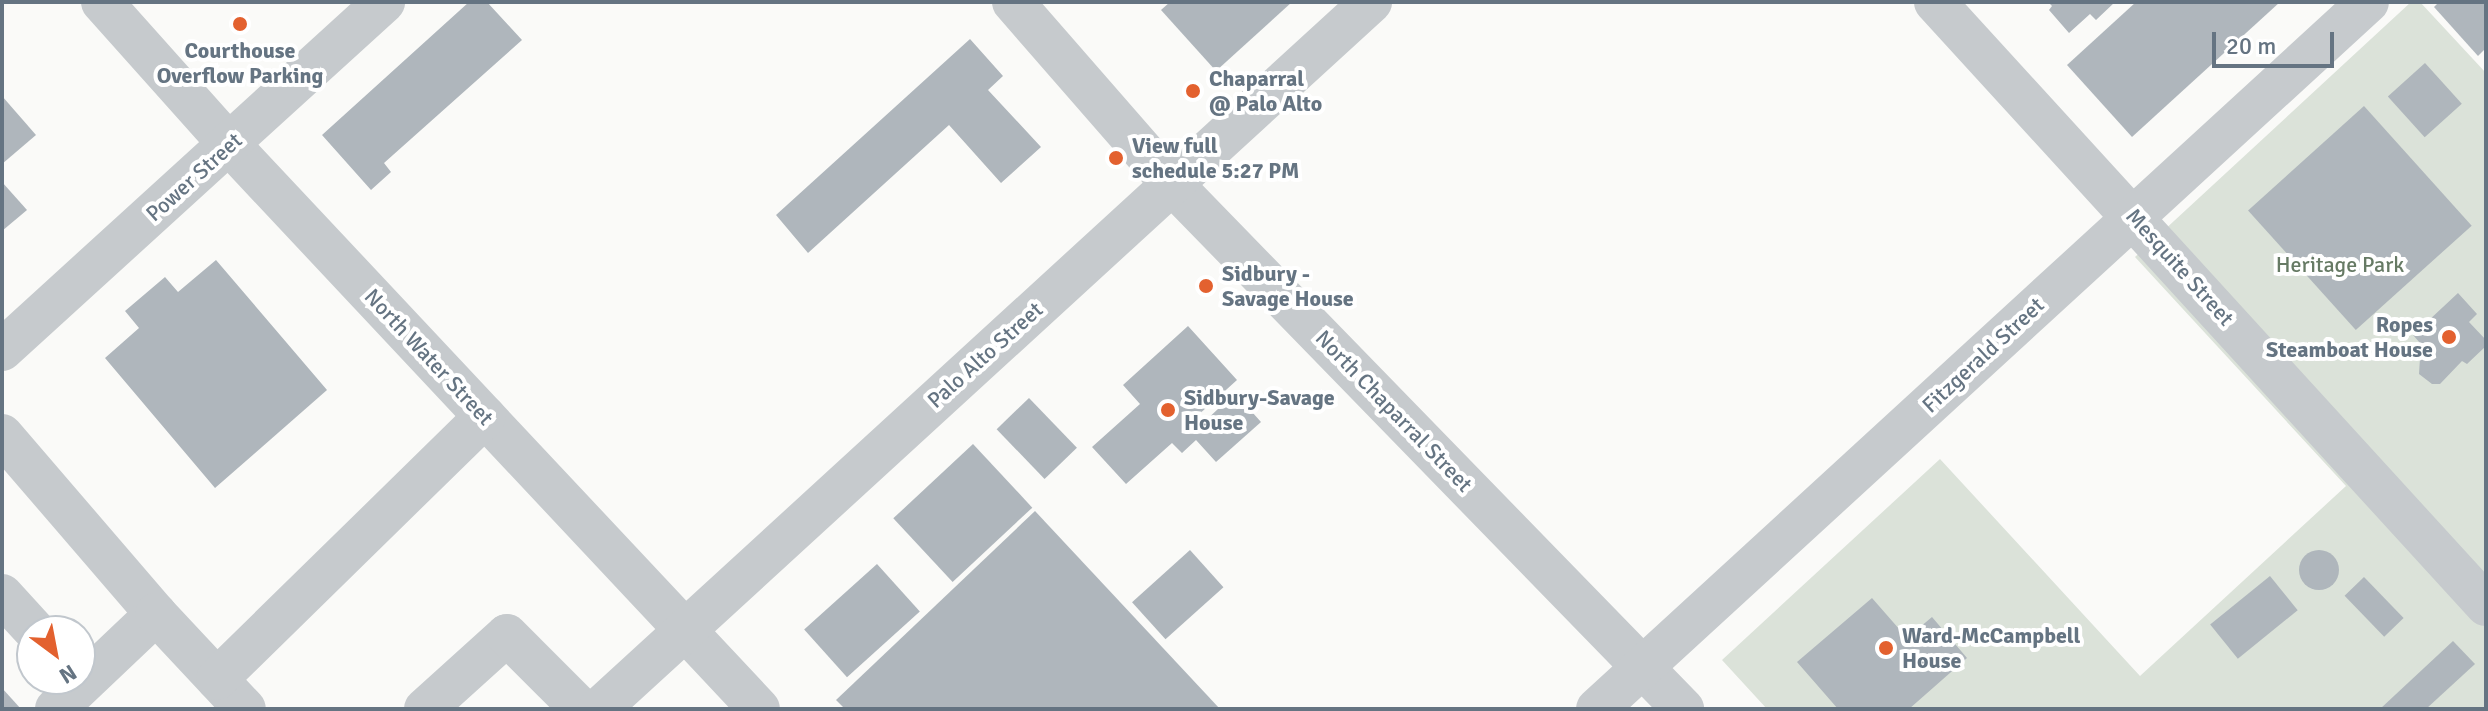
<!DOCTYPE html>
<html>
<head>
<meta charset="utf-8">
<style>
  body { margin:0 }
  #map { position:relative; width:2488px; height:711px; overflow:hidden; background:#fafaf8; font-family:Signika,sans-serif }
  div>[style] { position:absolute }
  .green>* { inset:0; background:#dbe2d9 }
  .building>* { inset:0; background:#afb6bc; transform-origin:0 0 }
  .round { border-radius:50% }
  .minor>* { height:42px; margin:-21px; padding:0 21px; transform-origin:21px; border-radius:21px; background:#c6cacd }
  .dots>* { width:22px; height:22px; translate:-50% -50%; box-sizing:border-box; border:4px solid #fff; border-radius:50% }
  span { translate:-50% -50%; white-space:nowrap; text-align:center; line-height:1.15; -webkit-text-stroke:8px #fff; paint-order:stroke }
  .poi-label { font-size:22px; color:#657482; font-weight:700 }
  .left { translate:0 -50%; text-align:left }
  .right { translate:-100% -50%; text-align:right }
  .street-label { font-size:22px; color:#657482 }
  .park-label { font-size:22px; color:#667a64 }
  .frame { position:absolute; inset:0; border:4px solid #657482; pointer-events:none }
  .north { position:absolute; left:16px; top:615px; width:80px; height:80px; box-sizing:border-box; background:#fff; border:2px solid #c1c7cd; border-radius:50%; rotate:148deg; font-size:22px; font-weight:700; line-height:32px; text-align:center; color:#657482 }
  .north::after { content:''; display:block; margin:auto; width:28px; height:36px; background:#e3612f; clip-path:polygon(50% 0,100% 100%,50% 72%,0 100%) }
  .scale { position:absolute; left:2212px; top:32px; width:122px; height:36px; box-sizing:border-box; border:4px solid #657482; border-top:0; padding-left:10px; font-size:24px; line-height:28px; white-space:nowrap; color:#657482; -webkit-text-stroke:6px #fff; paint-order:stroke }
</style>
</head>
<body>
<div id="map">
  <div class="green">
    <i style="clip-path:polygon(2411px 2px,2420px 2px,2486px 73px,2486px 709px,1767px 709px,1722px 660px,1940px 459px,2140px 676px,2346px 486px,2135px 257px)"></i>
  </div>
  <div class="building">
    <i style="clip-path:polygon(469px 2px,487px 2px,522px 40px,384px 163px,391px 172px,371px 190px,322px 135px)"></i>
    <i style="clip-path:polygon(1170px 2px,1292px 2px,1216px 71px,1161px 10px)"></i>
    <i style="clip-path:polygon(2048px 2px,2115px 2px,2096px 20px,2090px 14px,2069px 33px,2049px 10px,2052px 6px)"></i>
    <i style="clip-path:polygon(2136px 2px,2280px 2px,2132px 137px,2067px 65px)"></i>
    <i style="clip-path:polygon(2439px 2px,2486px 2px,2486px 48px,2478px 56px,2434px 7px)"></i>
    <i style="clip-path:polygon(970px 39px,1003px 76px,988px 90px,1041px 147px,1001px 183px,949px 125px,808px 253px,776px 215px)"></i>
    <i style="left:2425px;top:63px;width:55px;height:50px;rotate:48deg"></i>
    <i style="clip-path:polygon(2px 96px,36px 135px,2px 164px)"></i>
    <i style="left:2364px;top:106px;width:161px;height:156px;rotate:48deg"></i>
    <i style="clip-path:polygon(2px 182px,27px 210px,2px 231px)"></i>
    <i style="clip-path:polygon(216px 260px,327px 390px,215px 488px,105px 358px,139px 328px,125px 311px,165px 277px,178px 292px)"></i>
    <i style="clip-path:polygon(2458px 293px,2477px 314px,2469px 322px,2486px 340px,2486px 346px,2467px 364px,2462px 361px,2440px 384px,2432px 384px,2419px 374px,2420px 358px,2427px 351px,2413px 335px)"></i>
    <i style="clip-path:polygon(1188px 326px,1237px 380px,1196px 417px,1202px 424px,1235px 393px,1261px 422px,1216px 462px,1196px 440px,1182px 453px,1172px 443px,1126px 484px,1092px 447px,1140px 404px,1123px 385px)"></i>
    <i style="left:1029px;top:398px;width:69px;height:45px;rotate:46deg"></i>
    <i style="left:973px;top:444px;width:87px;height:109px;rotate:47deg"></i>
    <i style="clip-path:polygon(1035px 511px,1220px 709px,845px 709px,836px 700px)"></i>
    <i style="left:1190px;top:550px;width:50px;height:78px;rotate:48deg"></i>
    <i class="round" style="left:2299px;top:550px;width:40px;height:40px"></i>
    <i style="left:877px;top:564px;width:64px;height:98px;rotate:48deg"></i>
    <i style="left:2270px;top:576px;width:44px;height:77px;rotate:51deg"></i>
    <i style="left:2364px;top:577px;width:57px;height:27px;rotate:46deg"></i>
    <i style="clip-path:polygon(1872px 598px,1907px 638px,1932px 617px,1967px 658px,1909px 709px,1838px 709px,1797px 662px)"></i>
    <i style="clip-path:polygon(2453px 641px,2475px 664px,2426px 709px,2380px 709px)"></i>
    <i style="clip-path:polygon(2px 688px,21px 709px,2px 709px)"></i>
  </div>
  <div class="minor">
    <i style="left:102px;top:2px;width:192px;rotate:48.2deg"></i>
    <i style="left:230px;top:145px;width:773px;rotate:46.83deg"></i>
    <i style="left:1013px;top:2px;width:242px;rotate:48.9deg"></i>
    <i style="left:1172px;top:184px;width:733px;rotate:45.77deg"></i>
    <i style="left:1935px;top:2px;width:817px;rotate:47.58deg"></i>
    <i style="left:2px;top:350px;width:517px;rotate:-42.33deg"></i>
    <i style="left:2px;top:435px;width:236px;rotate:49.3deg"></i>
    <i style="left:156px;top:614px;width:138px;rotate:136.5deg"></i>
    <i style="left:2px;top:595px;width:49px;rotate:47.5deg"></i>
    <i style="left:156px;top:614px;width:130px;rotate:46.9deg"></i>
    <i style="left:217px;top:679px;width:375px;rotate:-44.4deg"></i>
    <i style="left:425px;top:709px;width:110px;rotate:-42.1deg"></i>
    <i style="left:507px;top:635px;width:105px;rotate:45deg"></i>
    <i style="left:599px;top:709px;width:1047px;rotate:-42.48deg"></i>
    <i style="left:1597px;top:709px;width:1046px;rotate:-42.52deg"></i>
  </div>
  <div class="dots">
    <i style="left:240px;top:24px;background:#e3612f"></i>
    <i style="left:1193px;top:91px;background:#e3612f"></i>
    <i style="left:1116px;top:158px;background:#e3612f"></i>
    <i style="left:1206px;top:286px;background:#e3612f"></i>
    <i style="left:2449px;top:337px;background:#e3612f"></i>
    <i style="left:1168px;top:410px;background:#e3612f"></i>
    <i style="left:1886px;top:648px;background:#e3612f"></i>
  </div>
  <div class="poi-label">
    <span style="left:240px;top:63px">Courthouse<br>Overflow Parking</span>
    <span class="left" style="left:1209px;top:91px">Chaparral<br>@ Palo Alto</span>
    <span class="left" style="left:1132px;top:158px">View full<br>schedule 5:27 PM</span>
    <span class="left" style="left:1222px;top:286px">Sidbury -<br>Savage House</span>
    <span class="right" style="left:2433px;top:337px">Ropes<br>Steamboat House</span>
    <span class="left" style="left:1184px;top:410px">Sidbury-Savage<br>House</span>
    <span class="left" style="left:1902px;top:648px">Ward-McCampbell<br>House</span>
  </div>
  <div class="street-label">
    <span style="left:194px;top:177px;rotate:-42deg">Power Street</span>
    <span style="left:2180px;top:267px;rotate:48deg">Mesquite Street</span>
    <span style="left:985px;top:355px;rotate:-42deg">Palo Alto Street</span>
    <span style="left:1983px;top:355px;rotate:-43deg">Fitzgerald Street</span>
    <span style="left:429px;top:357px;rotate:47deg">North Water Street</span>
    <span style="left:1394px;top:411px;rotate:46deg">North Chaparral Street</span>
  </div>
  <div class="park-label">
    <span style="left:2340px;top:265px">Heritage Park</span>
  </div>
  <div class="frame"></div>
  <div class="north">N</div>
  <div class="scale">20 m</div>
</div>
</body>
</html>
